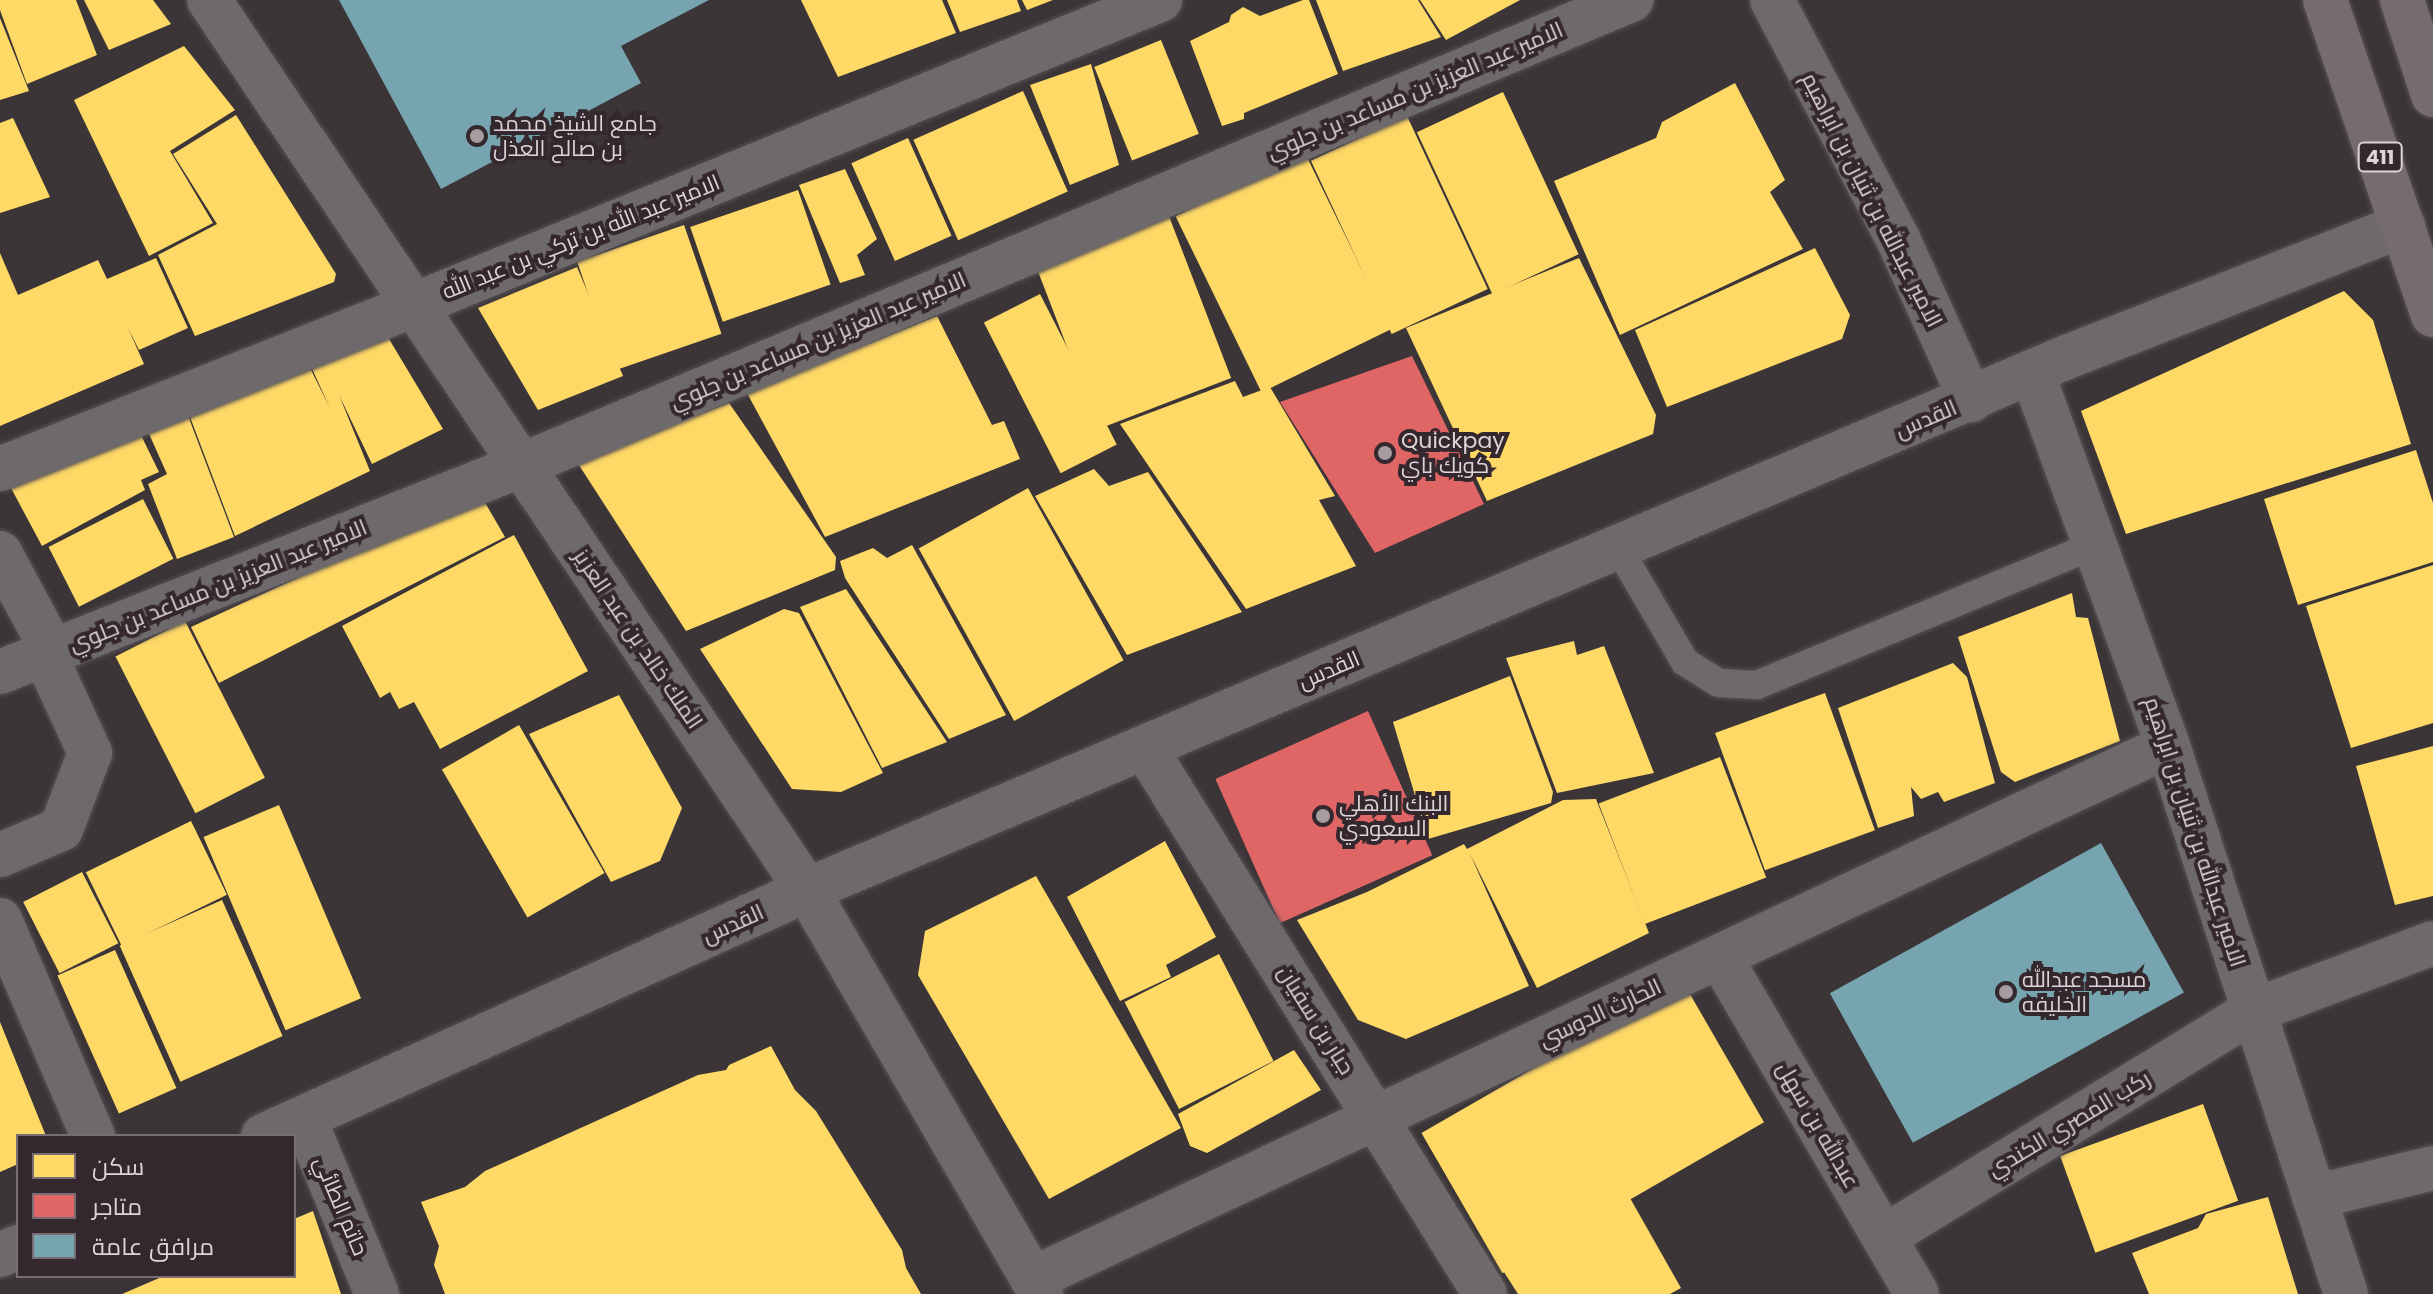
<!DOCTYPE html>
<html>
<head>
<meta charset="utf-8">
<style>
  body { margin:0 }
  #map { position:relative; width:2433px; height:1294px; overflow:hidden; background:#3b3538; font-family:Poppins,Cairo,sans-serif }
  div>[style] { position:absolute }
  .homes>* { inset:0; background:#ffd966; transform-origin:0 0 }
  .shops>* { inset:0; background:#e06666; transform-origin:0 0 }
  .public>* { inset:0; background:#76a5af; transform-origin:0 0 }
  .roads { filter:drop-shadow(0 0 2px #575154) drop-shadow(0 0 2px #575154) }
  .lane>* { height:28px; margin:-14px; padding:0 14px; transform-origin:14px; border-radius:14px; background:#6e696b }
  .street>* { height:44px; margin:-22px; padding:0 22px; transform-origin:22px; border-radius:22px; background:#6e696b }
  .primary>* { height:44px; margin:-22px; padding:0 22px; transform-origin:22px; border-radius:22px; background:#766b6e }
  .dots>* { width:22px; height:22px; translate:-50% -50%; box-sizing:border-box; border:4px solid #34282e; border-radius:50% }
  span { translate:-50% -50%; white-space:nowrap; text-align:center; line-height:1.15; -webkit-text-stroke:8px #34282e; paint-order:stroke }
  .shield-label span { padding:2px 6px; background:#34282e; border:2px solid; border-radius:6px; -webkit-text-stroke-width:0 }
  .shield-label { font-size:20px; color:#dcd4d8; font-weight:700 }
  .street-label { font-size:22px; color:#dcd4d8 }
  .poi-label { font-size:22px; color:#dcd4d8 }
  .left { translate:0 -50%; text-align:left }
  .legend { position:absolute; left:16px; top:1134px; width:280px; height:144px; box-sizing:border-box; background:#34282e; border:2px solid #776d72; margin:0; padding:10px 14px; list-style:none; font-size:24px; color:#dcd4d8 }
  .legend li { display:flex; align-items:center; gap:16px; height:40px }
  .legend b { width:40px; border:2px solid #776d72 }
</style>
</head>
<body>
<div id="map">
  <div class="homes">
    <i style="clip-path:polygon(0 0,76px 0,97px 55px,27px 84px,0 10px)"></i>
    <i style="clip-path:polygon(84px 0,153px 0,171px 24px,109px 50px)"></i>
    <i style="clip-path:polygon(801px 0,942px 0,956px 33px,838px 77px)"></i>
    <i style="clip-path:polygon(947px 0,1017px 0,1021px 11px,960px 32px)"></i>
    <i style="clip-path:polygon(1022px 0,1053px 0,1027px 10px)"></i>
    <i style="clip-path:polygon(1303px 0,1309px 0,1338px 74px,1244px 113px,1244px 119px,1222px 126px,1190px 41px,1229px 22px,1231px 15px,1243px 7px,1260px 16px)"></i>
    <i style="clip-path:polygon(1316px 0,1418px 0,1441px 37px,1343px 71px)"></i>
    <i style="clip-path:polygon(1420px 0,1520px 0,1446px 40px)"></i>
    <i style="clip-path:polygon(0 18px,29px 91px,0 100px)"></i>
    <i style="left:1161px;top:40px;width:101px;height:72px;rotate:68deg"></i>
    <i style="clip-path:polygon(184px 46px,235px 110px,170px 151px,213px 223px,149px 256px,74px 100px)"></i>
    <i style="clip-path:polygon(1091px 64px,1119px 165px,1070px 185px,1030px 85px)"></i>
    <i style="clip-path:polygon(1735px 83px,1785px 180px,1770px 192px,1803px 249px,1620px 335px,1554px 181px,1656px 138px,1662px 122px)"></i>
    <i style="left:1023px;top:91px;width:110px;height:120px;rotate:66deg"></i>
    <i style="left:1503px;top:92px;width:179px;height:95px;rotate:65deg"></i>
    <i style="clip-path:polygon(236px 115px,336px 274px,334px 282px,195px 336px,158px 255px,217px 224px,173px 154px)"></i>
    <i style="left:1407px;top:116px;width:191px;height:106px;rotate:65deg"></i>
    <i style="clip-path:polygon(13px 118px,50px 197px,0 213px,0 123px)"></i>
    <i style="left:908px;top:138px;width:107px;height:62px;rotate:66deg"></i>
    <i style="left:1305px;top:153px;width:196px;height:144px;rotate:64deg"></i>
    <i style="clip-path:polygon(845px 169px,877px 239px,857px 255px,865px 275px,840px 283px,799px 185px)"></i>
    <i style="left:798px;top:190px;width:100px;height:114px;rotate:71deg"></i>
    <i style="left:1167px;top:211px;width:179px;height:142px;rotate:69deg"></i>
    <i style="left:684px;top:225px;width:115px;height:113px;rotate:71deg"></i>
    <i style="clip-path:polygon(1815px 248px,1850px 315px,1842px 339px,1667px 407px,1635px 330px)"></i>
    <i style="clip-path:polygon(0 253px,18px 295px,98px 260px,107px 279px,156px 258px,188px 328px,139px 350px,128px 328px,144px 364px,0 426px)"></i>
    <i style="clip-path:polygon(1579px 258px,1656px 415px,1653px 434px,1487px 501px,1406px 328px)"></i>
    <i style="clip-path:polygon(577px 267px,623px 376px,538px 410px,478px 308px)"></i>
    <i style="clip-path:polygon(2344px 291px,2373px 320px,2411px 444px,2126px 534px,2081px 411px)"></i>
    <i style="left:1040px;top:294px;width:169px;height:63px;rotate:63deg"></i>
    <i style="clip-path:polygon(937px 316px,992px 425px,1004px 421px,1020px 459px,825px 537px,747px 393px)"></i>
    <i style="clip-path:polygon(383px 329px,443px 429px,372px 464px,339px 395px,370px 471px,235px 536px,187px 409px,307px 362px,330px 408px,308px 360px)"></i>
    <i style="clip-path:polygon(1235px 381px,1243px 397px,1270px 387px,1335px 496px,1319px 500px,1356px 566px,1246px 609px,1120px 424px)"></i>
    <i style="clip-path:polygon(729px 403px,836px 557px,835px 570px,686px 631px,577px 462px)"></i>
    <i style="clip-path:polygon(187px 413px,234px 537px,177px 559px,148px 484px,167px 474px,146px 427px)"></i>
    <i style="clip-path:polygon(137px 427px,159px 472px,141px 480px,145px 490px,42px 546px,11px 488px)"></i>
    <i style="clip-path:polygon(2416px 450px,2433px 503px,2433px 562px,2298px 605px,2264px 499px)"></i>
    <i style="clip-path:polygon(1094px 469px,1109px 486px,1148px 472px,1242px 612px,1127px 655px,1035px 496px)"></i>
    <i style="left:1028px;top:488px;width:197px;height:125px;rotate:61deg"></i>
    <i style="clip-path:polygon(480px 494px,505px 537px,219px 683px,191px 627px)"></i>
    <i style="left:143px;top:499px;width:67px;height:106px;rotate:63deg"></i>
    <i style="clip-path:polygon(514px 535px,588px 671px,440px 749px,414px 702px,399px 709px,390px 692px,380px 698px,342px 626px)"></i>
    <i style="clip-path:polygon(912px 545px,1006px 715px,949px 739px,845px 578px,840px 561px,873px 548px,887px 558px)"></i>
    <i style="clip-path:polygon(2433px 565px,2433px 723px,2351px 748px,2306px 606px)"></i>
    <i style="clip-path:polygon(846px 589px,947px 742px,882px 768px,800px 607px)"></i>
    <i style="clip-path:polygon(2072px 593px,2076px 617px,2088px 618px,2120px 741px,2015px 782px,2001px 772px,1958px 637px)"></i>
    <i style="clip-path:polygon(784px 609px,799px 613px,883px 773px,841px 792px,792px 789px,700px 649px)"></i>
    <i style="left:185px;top:621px;width:176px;height:78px;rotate:63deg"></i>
    <i style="clip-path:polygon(1574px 641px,1577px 655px,1604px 646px,1654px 773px,1557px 793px,1506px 658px)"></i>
    <i style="clip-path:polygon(1953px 663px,1967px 677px,1995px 783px,1944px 802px,1938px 792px,1921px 799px,1911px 787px,1914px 816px,1878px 828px,1838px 708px)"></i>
    <i style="clip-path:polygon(1510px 676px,1553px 792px,1551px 803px,1428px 839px,1393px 722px)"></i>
    <i style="left:1825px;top:693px;width:146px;height:117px;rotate:70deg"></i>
    <i style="clip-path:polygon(619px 695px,682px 808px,660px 861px,611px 882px,529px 734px)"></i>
    <i style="left:519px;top:725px;width:171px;height:89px;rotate:60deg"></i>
    <i style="clip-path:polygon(2433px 746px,2433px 896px,2395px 905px,2356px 766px)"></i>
    <i style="left:1720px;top:757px;width:129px;height:130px;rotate:69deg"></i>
    <i style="clip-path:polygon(1596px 799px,1649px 933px,1537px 988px,1470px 854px,1529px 986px,1406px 1039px,1358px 1020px,1297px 920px,1367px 892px,1464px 844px,1467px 849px,1563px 800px)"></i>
    <i style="left:279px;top:805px;width:210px;height:82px;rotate:67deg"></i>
    <i style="left:191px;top:821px;width:82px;height:117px;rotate:64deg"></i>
    <i style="clip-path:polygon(1165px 841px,1216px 937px,1166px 965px,1171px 977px,1120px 1001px,1067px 897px)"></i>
    <i style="left:82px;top:872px;width:80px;height:66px;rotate:63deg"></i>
    <i style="clip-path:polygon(1036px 876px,1181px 1128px,1049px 1199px,918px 975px,925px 931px)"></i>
    <i style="left:222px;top:900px;width:149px;height:112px;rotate:66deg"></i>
    <i style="left:115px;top:950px;width:151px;height:63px;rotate:66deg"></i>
    <i style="left:1219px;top:954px;width:120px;height:106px;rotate:63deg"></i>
    <i style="left:1683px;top:982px;width:162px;height:302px;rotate:60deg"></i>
    <i style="clip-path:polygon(0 1022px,46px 1136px,18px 1136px,18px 1164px,0 1172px)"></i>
    <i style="clip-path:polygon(771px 1046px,795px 1090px,816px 1111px,902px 1250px,906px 1268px,921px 1294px,445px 1294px,434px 1265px,439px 1246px,421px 1202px,465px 1187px,485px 1171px,698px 1075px,726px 1070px,729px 1065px)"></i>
    <i style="clip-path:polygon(1294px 1050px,1321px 1090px,1207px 1153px,1190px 1146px,1178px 1114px)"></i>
    <i style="left:2203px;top:1104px;width:103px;height:152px;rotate:70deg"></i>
    <i style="clip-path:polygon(1626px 1191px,1681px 1288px,1670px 1294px,1518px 1294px,1493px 1255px)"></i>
    <i style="clip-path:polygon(2268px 1197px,2298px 1294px,2149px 1294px,2132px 1253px,2198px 1228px,2206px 1214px)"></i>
    <i style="clip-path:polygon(313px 1211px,341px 1294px,122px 1294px,164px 1276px,294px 1276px,294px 1219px)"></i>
  </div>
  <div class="shops">
    <i style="clip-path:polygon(1412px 356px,1484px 504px,1375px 553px,1280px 402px)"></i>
    <i style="left:1368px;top:711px;width:158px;height:167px;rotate:66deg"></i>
  </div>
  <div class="public">
    <i style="clip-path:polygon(339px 0,709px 0,621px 46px,641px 83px,441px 189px)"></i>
    <i style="left:2101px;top:843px;width:171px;height:310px;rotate:61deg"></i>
  </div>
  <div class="roads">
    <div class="lane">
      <i style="left:1619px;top:549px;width:131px;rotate:59.7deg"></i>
      <i style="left:1685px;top:662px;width:40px;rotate:32deg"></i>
      <i style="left:1719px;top:683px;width:38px;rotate:3deg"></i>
      <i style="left:1757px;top:685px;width:366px;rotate:-22.5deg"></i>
    </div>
    <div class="street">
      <i style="left:209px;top:0;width:1072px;rotate:56.1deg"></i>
      <i style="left:807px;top:890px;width:467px;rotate:59.9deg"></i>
      <i style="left:1772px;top:0;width:270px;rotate:62.2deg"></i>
      <i style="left:1898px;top:239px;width:177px;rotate:65.6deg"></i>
      <i style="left:2033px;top:375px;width:395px;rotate:70deg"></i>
      <i style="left:2168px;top:746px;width:576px;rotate:72.01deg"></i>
      <i style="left:0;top:469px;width:445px;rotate:-21.6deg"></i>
      <i style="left:414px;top:305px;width:806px;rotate:-22.24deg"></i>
      <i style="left:0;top:553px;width:95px;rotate:61.8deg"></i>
      <i style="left:45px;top:637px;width:18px;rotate:90deg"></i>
      <i style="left:45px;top:655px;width:108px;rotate:65.3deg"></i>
      <i style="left:90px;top:753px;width:81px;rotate:110.9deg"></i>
      <i style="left:61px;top:829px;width:66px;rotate:156.9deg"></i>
      <i style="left:0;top:672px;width:562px;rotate:-21.63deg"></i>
      <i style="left:522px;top:465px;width:1203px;rotate:-22.75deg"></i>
      <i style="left:1145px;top:748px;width:643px;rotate:58.09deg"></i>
      <i style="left:0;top:920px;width:235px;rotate:66.7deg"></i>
      <i style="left:1720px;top:957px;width:390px;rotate:59.7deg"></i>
      <i style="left:304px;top:1118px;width:191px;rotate:67.5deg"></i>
      <i style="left:263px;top:1136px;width:597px;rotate:-24.33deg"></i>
      <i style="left:807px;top:890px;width:1368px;rotate:-22.93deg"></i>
      <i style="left:2067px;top:357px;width:361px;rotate:-21.4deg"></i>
      <i style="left:2314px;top:1197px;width:122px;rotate:-13.7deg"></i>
      <i style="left:1884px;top:1237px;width:433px;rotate:-31.5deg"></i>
      <i style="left:2253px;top:1011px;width:192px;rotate:-20.7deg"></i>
      <i style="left:0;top:1255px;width:20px;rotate:-24deg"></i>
      <i style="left:1032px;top:1279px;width:1255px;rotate:-25.14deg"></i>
    </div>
    <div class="primary">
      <i style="left:2325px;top:0;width:333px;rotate:71.1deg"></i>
      <i style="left:2402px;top:0;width:100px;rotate:71.9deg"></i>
    </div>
  </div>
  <div class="dots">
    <i style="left:477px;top:136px;background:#a49ca0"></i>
    <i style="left:1385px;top:453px;background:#a49ca0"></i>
    <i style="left:1323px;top:816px;background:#a49ca0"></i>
    <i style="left:2006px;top:992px;background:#a49ca0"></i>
  </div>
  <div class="shield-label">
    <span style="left:2380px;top:157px">411</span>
  </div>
  <div class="street-label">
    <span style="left:1415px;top:91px;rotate:-23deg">الامير عبد العزيز بن مساعد بن جلوي</span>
    <span style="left:1872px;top:200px;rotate:63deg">الامير عبدالله بن ثنيان بن ابراهيم</span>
    <span style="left:581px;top:237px;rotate:-22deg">الامير عبد الله بن تركي بن عبد الله</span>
    <span style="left:818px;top:341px;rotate:-23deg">الامير عبد العزيز بن مساعد بن جلوي</span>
    <span style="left:1926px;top:419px;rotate:-23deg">القدس</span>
    <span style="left:218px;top:586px;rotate:-22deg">الامير عبد العزيز بن مساعد بن جلوي</span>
    <span style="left:638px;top:639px;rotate:56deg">الملك خالد بن عبد العزيز</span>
    <span style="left:1329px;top:670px;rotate:-23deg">القدس</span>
    <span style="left:2195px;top:832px;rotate:72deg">الامير عبدالله بن ثنيان بن ابراهيم</span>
    <span style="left:733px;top:924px;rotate:-24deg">القدس</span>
    <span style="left:1600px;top:1013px;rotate:-25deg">الحارث الدوسي</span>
    <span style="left:1316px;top:1020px;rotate:58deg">جبار بن سفيان</span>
    <span style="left:2069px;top:1124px;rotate:-31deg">ركب المصري الكندي</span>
    <span style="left:1818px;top:1125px;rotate:60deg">عبدالله بن سهل</span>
    <span style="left:341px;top:1206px;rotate:67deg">حاتم الطائي</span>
  </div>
  <div class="poi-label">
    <span class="left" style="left:493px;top:136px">جامع الشيخ محمد<br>بن صالح العذل</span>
    <span class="left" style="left:1401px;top:453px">Quickpay<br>كويك باي</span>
    <span class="left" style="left:1339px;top:816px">البنك الأهلي<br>السعودي</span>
    <span class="left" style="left:2022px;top:992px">مسجد عبدالله<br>الخليفه</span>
  </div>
  <ul class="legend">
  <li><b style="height:22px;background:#ffd966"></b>سكن</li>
  <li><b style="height:22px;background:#e06666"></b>متاجر</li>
  <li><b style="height:22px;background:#76a5af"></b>مرافق عامة</li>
  </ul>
</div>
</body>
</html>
